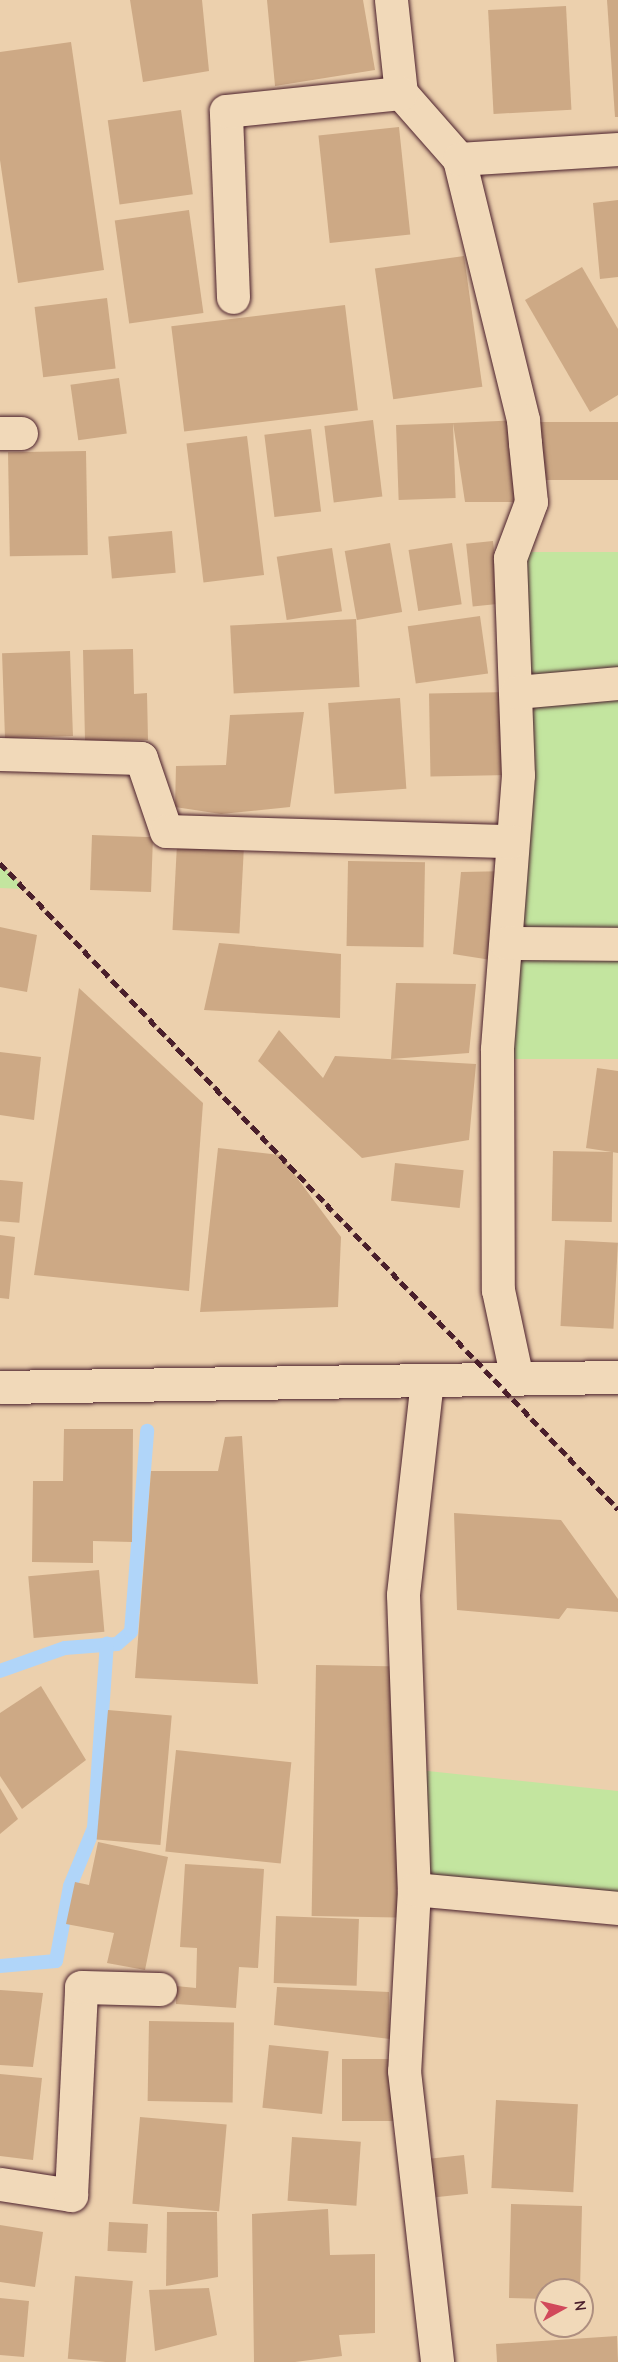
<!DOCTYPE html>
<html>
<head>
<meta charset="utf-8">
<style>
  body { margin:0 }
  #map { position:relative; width:618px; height:2362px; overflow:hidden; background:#ecd0ad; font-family:"Comic Neue",sans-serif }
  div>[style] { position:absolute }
  .green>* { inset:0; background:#c3e59f; transform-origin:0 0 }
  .stream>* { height:14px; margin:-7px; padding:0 7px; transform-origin:7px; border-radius:7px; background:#b0d5f9 }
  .building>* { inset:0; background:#cda985; transform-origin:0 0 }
  .roads { filter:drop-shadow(0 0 2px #4a1f2b) drop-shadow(0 0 2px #4a1f2b) }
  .minor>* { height:33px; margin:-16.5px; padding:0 16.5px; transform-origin:16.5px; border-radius:16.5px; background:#f1d9b9 }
  .rail>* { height:4.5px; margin-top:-2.25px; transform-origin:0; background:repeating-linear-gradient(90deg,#4a1f2b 0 9px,transparent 0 13.5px) }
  span { translate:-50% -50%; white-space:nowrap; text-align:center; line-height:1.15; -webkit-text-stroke:4.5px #f1d9b9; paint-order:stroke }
  .north { position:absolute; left:534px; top:2278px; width:60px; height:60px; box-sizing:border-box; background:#f1d9b9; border:2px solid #ae8f80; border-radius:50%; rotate:82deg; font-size:16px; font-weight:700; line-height:24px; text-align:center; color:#4a1f2b }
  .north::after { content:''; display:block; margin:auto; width:21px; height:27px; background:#d1495b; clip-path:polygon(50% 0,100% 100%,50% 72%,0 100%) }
</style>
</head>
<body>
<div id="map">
  <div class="green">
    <i style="left:618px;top:552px;width:507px;height:108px;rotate:90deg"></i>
    <i style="clip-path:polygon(0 863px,25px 889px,0 888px)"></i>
    <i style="clip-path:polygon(409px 1769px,618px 1791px,618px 1908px,414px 1889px)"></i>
  </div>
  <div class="stream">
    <i style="left:0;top:1671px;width:69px;rotate:-19.5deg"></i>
    <i style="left:65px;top:1648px;width:52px;rotate:-4.4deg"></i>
    <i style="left:117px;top:1644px;width:18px;rotate:-41deg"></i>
    <i style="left:131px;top:1632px;width:202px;rotate:-85.4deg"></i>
    <i style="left:0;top:1966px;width:56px;rotate:-5.1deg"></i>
    <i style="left:56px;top:1961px;width:76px;rotate:-79.4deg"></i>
    <i style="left:70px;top:1886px;width:63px;rotate:-67.5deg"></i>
    <i style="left:94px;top:1828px;width:185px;rotate:-86deg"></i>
  </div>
  <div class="building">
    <i style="clip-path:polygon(130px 0,202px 0,209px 71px,143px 82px)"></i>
    <i style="clip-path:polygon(267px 0,363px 0,375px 70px,275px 86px)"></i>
    <i style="clip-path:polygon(607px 0,618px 0,618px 117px,615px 117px)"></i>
    <i style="left:566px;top:6px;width:104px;height:78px;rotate:87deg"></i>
    <i style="clip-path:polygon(71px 42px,104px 270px,18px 283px,0 160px,0 52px)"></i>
    <i style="left:181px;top:110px;width:85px;height:74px;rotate:82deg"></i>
    <i style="left:399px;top:127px;width:108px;height:81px;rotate:84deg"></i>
    <i style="clip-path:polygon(618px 200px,618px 277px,600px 279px,593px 203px)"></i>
    <i style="left:189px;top:210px;width:104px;height:75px;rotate:82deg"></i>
    <i style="left:464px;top:256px;width:132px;height:90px;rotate:82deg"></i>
    <i style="clip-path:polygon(582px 267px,618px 329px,618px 395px,590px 412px,525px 300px)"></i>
    <i style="left:107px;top:298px;width:71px;height:73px;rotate:83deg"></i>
    <i style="left:345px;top:305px;width:106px;height:175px;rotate:83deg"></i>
    <i style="left:119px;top:378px;width:56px;height:49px;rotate:82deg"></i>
    <i style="left:373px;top:420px;width:77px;height:49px;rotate:83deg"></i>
    <i style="clip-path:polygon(523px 420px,531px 502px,465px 502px,453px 423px)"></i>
    <i style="left:618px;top:422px;width:58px;height:82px;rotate:90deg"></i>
    <i style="left:453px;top:423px;width:75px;height:57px;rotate:88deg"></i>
    <i style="left:311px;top:429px;width:83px;height:47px;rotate:83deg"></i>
    <i style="left:247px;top:436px;width:140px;height:61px;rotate:83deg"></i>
    <i style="left:86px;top:451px;width:104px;height:78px;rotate:89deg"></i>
    <i style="left:172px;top:531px;width:42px;height:64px;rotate:85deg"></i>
    <i style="left:493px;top:541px;width:63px;height:27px;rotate:84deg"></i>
    <i style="left:390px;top:543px;width:70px;height:46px;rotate:80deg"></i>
    <i style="left:452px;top:543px;width:62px;height:44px;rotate:81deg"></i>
    <i style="left:332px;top:548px;width:64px;height:56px;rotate:81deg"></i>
    <i style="left:480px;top:616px;width:58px;height:73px;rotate:82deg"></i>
    <i style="left:356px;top:619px;width:68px;height:126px;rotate:87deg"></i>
    <i style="clip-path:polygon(133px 649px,134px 694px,147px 693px,148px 740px,85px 741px,83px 650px)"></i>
    <i style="left:70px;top:651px;width:85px;height:68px;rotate:88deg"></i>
    <i style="left:516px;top:692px;width:83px;height:87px;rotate:89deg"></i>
    <i style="left:400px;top:698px;width:91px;height:72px;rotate:86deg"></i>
    <i style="clip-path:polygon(304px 712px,290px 807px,221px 814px,175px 807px,176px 766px,226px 765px,230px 715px)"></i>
    <i style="left:92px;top:835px;width:61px;height:55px;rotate:2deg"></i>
    <i style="left:177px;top:844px;width:67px;height:86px;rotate:3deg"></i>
    <i style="left:348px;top:861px;width:77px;height:85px;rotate:1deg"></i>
    <i style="clip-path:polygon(510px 871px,504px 962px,453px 954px,461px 872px)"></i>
    <i style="clip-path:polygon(0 927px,37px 935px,27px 992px,0 987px)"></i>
    <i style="clip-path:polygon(219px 943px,341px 954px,340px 1018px,204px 1010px)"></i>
    <i style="clip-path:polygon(396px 983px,476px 984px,469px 1053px,391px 1059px)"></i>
    <i style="clip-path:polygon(79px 988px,203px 1103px,189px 1291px,34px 1275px)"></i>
    <i style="clip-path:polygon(279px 1030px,323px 1078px,335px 1056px,476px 1064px,469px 1140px,362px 1158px,258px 1061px)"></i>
    <i style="clip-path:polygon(0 1052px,41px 1057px,34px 1120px,0 1115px)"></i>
    <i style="clip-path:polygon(597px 1068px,618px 1071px,618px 1153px,586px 1148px)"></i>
    <i style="clip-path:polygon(218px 1148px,280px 1155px,341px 1237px,338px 1307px,200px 1312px)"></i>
    <i style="left:553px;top:1151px;width:60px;height:70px;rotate:1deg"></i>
    <i style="left:395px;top:1163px;width:69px;height:38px;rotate:6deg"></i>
    <i style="left:0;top:1180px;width:23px;height:41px;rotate:5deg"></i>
    <i style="clip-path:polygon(0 1235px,15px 1237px,9px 1299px,0 1298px)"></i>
    <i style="left:565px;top:1240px;width:53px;height:86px;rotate:3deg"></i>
    <i style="clip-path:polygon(64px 1429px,133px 1429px,132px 1542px,93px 1541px,93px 1563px,32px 1562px,33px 1481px,63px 1481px)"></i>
    <i style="clip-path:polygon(242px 1436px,258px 1684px,135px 1678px,151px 1471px,218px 1471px,225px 1437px)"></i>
    <i style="clip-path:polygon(454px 1513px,561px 1520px,618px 1599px,618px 1612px,567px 1608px,559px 1619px,457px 1610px)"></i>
    <i style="left:99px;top:1570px;width:62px;height:71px;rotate:85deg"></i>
    <i style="left:316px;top:1665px;width:86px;height:251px;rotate:1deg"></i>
    <i style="clip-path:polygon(41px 1686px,86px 1760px,22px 1809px,0 1776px,0 1713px)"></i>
    <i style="left:108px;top:1710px;width:64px;height:130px;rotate:5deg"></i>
    <i style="left:176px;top:1750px;width:116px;height:102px;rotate:6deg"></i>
    <i style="clip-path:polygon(0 1788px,18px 1819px,0 1834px)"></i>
    <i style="clip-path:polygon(98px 1842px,168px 1857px,145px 1970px,107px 1963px,114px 1933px,66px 1924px,75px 1882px,89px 1885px)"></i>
    <i style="clip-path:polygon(185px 1864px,264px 1869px,258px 1968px,239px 1967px,236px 2008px,176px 2004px,176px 1986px,196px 1988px,197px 1948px,180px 1947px)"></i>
    <i style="left:276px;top:1916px;width:83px;height:67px;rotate:2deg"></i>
    <i style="clip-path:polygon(277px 1987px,389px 1992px,390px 2039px,274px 2025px)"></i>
    <i style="clip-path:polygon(0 1990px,43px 1993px,33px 2067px,0 2065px)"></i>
    <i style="left:149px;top:2021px;width:85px;height:80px;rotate:1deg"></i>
    <i style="left:269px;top:2045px;width:60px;height:63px;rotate:6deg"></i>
    <i style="left:342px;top:2059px;width:53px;height:62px"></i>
    <i style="clip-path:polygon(0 2074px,42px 2078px,33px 2160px,0 2156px)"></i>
    <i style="left:496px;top:2100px;width:82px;height:88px;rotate:3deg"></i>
    <i style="left:140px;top:2117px;width:87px;height:87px;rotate:5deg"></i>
    <i style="left:292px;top:2137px;width:69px;height:64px;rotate:4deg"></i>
    <i style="left:464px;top:2155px;width:39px;height:35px;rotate:84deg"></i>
    <i style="clip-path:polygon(511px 2204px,582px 2206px,580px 2290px,546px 2290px,546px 2299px,509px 2298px)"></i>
    <i style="clip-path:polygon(328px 2209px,330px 2255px,375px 2254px,375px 2333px,339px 2335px,342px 2356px,295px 2362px,254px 2362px,252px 2214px)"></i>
    <i style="clip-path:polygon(167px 2212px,217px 2212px,218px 2277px,166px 2286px)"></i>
    <i style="left:109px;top:2222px;width:39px;height:29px;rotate:3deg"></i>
    <i style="clip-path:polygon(0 2225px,43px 2232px,35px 2287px,0 2282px)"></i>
    <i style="left:75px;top:2276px;width:58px;height:83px;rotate:5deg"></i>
    <i style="clip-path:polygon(209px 2288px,217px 2335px,155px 2351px,149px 2290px)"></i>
    <i style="clip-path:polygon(0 2298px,29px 2301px,24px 2357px,0 2355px)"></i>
    <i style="clip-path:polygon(617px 2336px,618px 2362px,497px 2362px,496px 2344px)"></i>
  </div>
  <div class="roads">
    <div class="minor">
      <i style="left:391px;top:0;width:94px;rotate:83.9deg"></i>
      <i style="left:401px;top:93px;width:88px;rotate:48.7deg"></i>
      <i style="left:459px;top:159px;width:269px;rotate:76.2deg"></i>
      <i style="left:523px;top:420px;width:23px;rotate:85deg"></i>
      <i style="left:525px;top:443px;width:59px;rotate:84.2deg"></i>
      <i style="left:531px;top:502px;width:60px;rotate:110.6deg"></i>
      <i style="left:510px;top:558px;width:217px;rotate:87.9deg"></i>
      <i style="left:518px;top:775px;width:275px;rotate:94.4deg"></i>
      <i style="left:497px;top:1049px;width:241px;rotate:89.8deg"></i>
      <i style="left:498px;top:1290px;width:91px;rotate:77.9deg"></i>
      <i style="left:459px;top:159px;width:159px;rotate:-3.6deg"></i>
      <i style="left:233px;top:297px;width:186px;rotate:-92.2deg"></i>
      <i style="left:226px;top:111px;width:176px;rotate:-5.9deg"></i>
      <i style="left:0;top:433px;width:21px"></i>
      <i style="left:516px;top:692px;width:102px;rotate:-5deg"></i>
      <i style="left:0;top:754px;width:141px;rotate:1.6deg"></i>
      <i style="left:141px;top:758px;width:77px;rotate:71.1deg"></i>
      <i style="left:166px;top:831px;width:346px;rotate:1.7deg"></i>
      <i style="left:506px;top:943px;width:112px;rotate:0.5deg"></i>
      <i style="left:427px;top:1380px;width:216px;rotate:96.4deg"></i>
      <i style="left:403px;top:1595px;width:294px;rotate:87.9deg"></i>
      <i style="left:414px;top:1889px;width:182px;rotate:93.1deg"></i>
      <i style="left:404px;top:2071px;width:293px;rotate:83.5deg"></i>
      <i style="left:0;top:1387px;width:618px;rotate:-0.93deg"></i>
      <i style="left:414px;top:1889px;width:205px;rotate:5.3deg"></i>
      <i style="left:0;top:2184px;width:72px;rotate:8.8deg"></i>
      <i style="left:71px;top:2195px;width:208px;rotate:-87.2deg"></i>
      <i style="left:81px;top:1987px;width:79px;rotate:1.5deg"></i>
    </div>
  </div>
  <div class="rail">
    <i style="left:0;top:863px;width:894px;rotate:46.27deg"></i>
  </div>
  <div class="north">N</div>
</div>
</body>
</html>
